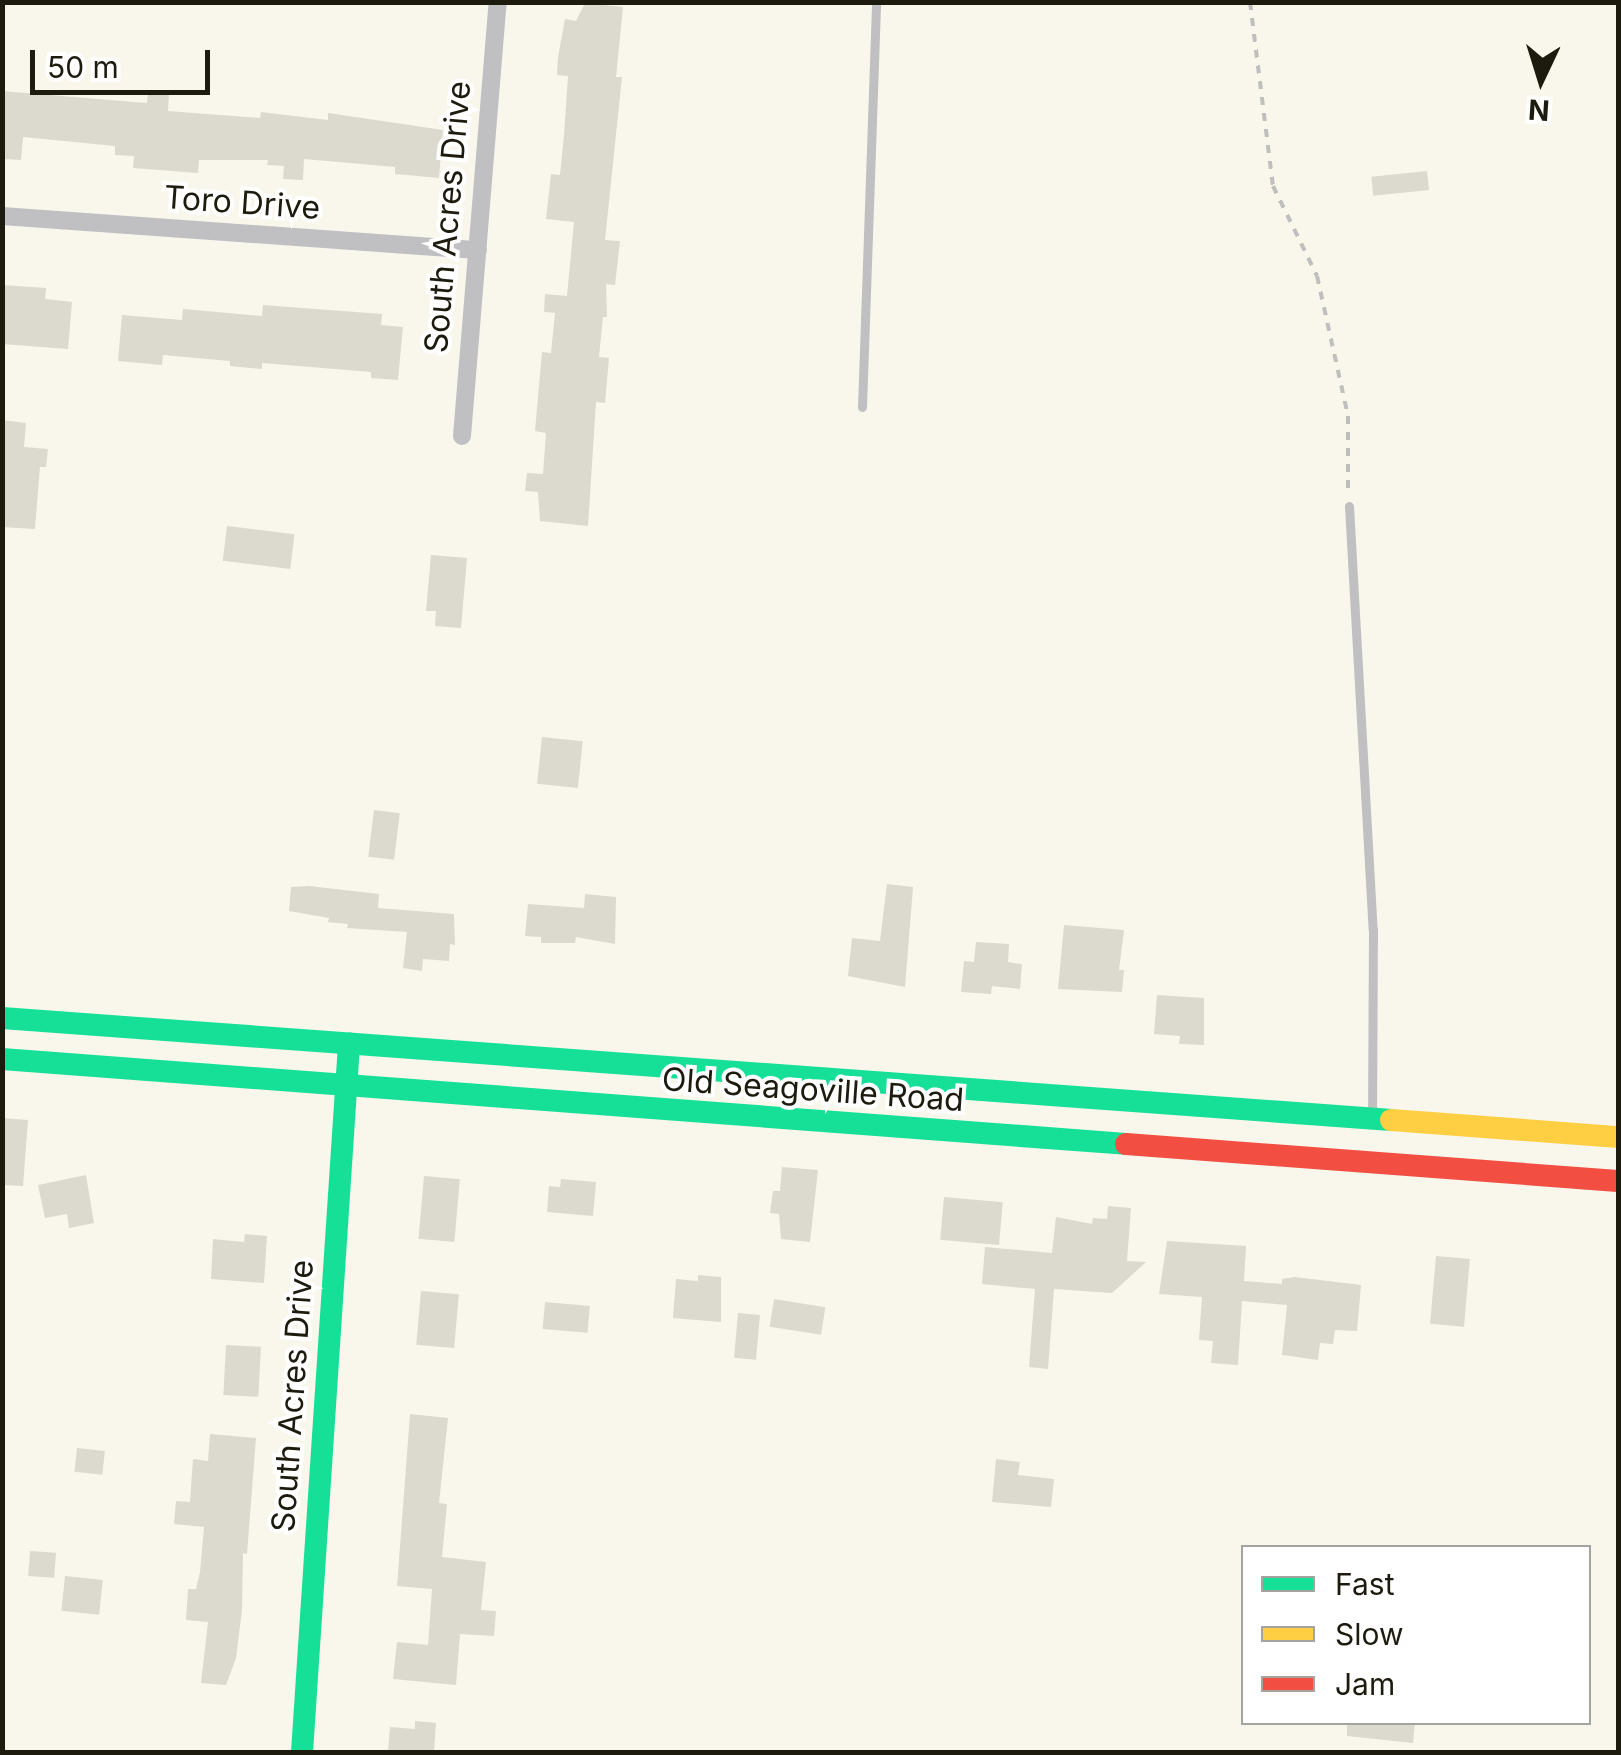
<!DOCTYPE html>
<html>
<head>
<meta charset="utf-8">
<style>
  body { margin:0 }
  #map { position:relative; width:1621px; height:1755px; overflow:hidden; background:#f9f6ec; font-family:Inter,sans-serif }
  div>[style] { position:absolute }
  .building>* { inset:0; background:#dcd9cf; transform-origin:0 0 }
  .path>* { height:4px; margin-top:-2px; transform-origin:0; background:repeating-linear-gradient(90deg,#bfbfbd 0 8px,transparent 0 16px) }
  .lane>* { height:9px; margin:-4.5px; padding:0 4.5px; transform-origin:4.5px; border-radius:4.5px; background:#c0c0c3 }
  .street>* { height:18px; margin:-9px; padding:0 9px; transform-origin:9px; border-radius:9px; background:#c0c0c3 }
  .fast>* { height:22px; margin:-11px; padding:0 11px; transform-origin:11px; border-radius:11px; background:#16e098 }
  .slow>* { height:22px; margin:-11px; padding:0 11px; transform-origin:11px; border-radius:11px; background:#ffcf43 }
  .jam>* { height:22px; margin:-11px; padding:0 11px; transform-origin:11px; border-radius:11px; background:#f24e42 }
  span { translate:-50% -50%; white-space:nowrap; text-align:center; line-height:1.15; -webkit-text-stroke:8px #fff; paint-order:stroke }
  .street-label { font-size:32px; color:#1d1a0e }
  .frame { position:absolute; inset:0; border:5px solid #1d1a0e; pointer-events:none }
  .legend { position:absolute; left:1241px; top:1545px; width:350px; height:180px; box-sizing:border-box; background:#fff; border:2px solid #a5a39f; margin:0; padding:12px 18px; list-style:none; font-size:30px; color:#1d1a0e }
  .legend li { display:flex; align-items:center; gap:20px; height:50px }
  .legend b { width:50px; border:2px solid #a5a39f }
  .north { position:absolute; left:1491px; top:30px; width:100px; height:100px; -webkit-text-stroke:8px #fff; paint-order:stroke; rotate:184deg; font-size:28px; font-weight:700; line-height:40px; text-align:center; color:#1d1a0e }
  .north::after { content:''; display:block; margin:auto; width:35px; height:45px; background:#1d1a0e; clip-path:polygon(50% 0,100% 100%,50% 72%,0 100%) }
  .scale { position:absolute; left:30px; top:50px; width:180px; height:45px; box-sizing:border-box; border:5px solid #1d1a0e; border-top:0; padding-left:12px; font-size:30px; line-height:35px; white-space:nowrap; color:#1d1a0e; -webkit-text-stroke:8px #fff; paint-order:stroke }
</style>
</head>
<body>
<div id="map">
  <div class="building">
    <i style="clip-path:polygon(585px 3px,623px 7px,616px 77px,622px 77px,605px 240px,620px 241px,615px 285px,606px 284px,607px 317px,603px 317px,599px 357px,609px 358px,605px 403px,596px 402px,588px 526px,540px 521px,538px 492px,525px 491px,527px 473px,543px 474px,546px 433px,535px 431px,542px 352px,551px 353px,555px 313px,544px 312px,545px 294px,567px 296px,574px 222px,546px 219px,551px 174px,560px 175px,564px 135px,568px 76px,557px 75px,558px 57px,565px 19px,576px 21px)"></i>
    <i style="clip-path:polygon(2px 91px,147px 103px,148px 91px,169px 93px,168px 111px,260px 118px,261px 112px,328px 120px,328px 113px,443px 130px,439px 178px,395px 174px,395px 167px,304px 159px,303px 180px,283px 179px,284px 166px,267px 165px,268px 160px,199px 160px,198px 173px,133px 168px,134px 156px,115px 155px,115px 146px,23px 137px,21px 160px,3px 159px)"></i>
    <i style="left:1427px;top:171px;width:19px;height:56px;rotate:84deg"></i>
    <i style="clip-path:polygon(2px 285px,46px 288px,45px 299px,72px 302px,68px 349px,2px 344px)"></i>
    <i style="clip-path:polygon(263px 305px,382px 314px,381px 325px,403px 327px,398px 380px,371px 378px,371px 372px,262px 363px,262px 369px,230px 366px,230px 361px,163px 355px,162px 365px,118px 361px,122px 315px,182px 320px,183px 309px,262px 316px)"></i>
    <i style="clip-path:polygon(2px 420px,26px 423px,24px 447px,48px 449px,46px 467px,40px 467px,35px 529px,2px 527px)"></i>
    <i style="left:227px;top:526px;width:68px;height:35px;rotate:7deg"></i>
    <i style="clip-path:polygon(431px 555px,467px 558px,461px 628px,435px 626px,436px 611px,426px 611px)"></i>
    <i style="left:542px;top:737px;width:41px;height:47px;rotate:6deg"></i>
    <i style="left:374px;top:810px;width:26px;height:47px;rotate:7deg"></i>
    <i style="clip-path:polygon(887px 884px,913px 887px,905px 987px,848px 976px,852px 938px,880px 941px)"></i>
    <i style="clip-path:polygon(309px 886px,379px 894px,378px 908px,454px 914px,455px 945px,450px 944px,449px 961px,423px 959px,422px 971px,403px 968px,407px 932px,347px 928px,348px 924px,328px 922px,329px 918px,289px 911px,291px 887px)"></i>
    <i style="clip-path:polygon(585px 894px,616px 897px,615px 944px,576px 937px,575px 943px,541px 943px,541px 937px,525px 936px,528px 904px,584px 908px)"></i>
    <i style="clip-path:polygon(1064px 925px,1124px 930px,1119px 970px,1124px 970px,1122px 992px,1058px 989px)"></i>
    <i style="clip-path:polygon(976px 942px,1009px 944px,1008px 962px,1022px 964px,1020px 989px,992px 986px,991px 994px,961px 992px,964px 961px,974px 962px)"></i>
    <i style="clip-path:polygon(1157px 995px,1204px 998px,1204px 1045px,1179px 1044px,1180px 1036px,1154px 1034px)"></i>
    <i style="clip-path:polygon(2px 1118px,28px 1120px,23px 1186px,2px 1185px)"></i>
    <i style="clip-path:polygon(782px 1167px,818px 1170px,810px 1242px,781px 1239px,779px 1214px,770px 1213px,773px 1191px,780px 1191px)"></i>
    <i style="clip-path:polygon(86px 1175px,94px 1223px,69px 1228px,67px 1214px,45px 1218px,38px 1185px)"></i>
    <i style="left:424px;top:1176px;width:36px;height:63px;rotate:5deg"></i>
    <i style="clip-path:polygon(561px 1179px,596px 1182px,593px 1216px,547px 1212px,549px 1186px,560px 1187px)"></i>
    <i style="left:944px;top:1197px;width:59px;height:43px;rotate:5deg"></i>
    <i style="clip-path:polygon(1108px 1206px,1131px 1208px,1127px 1261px,1146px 1262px,1112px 1293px,1054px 1289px,1048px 1369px,1029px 1367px,1035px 1289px,982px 1284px,985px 1247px,1052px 1253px,1056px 1217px,1092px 1224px,1093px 1218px,1107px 1219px)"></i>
    <i style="clip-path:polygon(245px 1234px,267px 1236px,264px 1283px,211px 1279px,213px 1239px,244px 1242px)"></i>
    <i style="clip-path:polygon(1167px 1241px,1246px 1246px,1244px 1281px,1282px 1284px,1282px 1279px,1295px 1277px,1361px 1285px,1357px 1331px,1335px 1330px,1333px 1344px,1320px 1343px,1318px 1360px,1282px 1355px,1287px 1305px,1242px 1301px,1238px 1365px,1211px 1363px,1213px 1341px,1199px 1340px,1202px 1297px,1159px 1294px)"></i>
    <i style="left:1436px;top:1256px;width:34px;height:68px;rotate:5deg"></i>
    <i style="clip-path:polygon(698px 1275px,721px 1277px,721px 1322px,673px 1318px,676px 1279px,698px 1281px)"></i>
    <i style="left:421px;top:1291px;width:38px;height:54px;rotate:5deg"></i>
    <i style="left:774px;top:1299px;width:52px;height:28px;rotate:9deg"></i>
    <i style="left:545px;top:1302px;width:45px;height:27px;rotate:5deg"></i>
    <i style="left:738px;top:1313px;width:22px;height:45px;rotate:5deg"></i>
    <i style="left:226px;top:1345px;width:35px;height:50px;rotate:3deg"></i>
    <i style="clip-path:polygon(410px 1414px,448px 1418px,439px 1503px,447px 1504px,442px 1557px,486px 1562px,481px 1610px,496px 1611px,494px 1636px,460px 1634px,456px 1685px,393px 1679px,397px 1642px,428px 1645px,432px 1589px,397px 1586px)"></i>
    <i style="clip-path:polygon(210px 1434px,256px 1438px,247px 1554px,243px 1553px,242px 1610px,236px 1658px,226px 1685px,201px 1683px,208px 1622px,186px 1620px,188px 1589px,196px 1589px,200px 1572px,204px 1527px,174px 1524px,176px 1501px,190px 1502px,193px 1459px,208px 1461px)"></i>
    <i style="left:77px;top:1448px;width:28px;height:24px;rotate:6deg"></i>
    <i style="clip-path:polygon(996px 1459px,1020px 1462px,1018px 1475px,1054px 1479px,1051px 1507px,992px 1502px)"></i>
    <i style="left:30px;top:1551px;width:26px;height:25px;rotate:4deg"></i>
    <i style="left:65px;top:1576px;width:38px;height:35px;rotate:6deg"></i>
    <i style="clip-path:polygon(415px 1721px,436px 1723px,434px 1752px,388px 1752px,390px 1727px,415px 1729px)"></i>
    <i style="clip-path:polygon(1347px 1722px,1415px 1722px,1413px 1743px,1347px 1736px)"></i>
  </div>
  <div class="path">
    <i style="left:1250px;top:2px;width:185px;rotate:82.9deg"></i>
    <i style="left:1273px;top:186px;width:100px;rotate:63.9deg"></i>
    <i style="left:1317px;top:276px;width:143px;rotate:77.5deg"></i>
    <i style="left:1348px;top:416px;width:76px;rotate:90deg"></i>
  </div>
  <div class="lane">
    <i style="left:862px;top:407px;width:405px;rotate:-88deg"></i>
    <i style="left:1349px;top:506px;width:425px;rotate:86.8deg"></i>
    <i style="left:1373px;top:930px;width:186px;rotate:90.3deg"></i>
  </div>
  <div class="street">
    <i style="left:2px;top:216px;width:477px;rotate:4.1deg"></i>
    <i style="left:462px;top:436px;width:435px;rotate:-85.3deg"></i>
  </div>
  <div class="fast">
    <i style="left:2px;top:1018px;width:1393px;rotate:4.2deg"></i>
    <i style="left:2px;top:1059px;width:1127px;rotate:4.32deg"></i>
    <i style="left:302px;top:1752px;width:710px;rotate:-86.2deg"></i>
  </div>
  <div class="slow">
    <i style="left:1391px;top:1120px;width:228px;rotate:4.3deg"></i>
  </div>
  <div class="jam">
    <i style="left:1126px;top:1144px;width:493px;rotate:4.3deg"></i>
  </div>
  <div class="street-label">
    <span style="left:242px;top:203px;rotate:4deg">Toro Drive</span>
    <span style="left:448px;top:217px;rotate:-85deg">South Acres Drive</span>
    <span style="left:813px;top:1090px;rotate:4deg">Old Seagoville Road</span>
    <span style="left:293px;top:1396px;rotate:-86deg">South Acres Drive</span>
  </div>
  <div class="frame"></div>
  <ul class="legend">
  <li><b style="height:12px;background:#16e098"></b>Fast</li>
  <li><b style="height:12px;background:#ffcf43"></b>Slow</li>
  <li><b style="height:12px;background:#f24e42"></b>Jam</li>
  </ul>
  <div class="north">N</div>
  <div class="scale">50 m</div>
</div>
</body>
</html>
